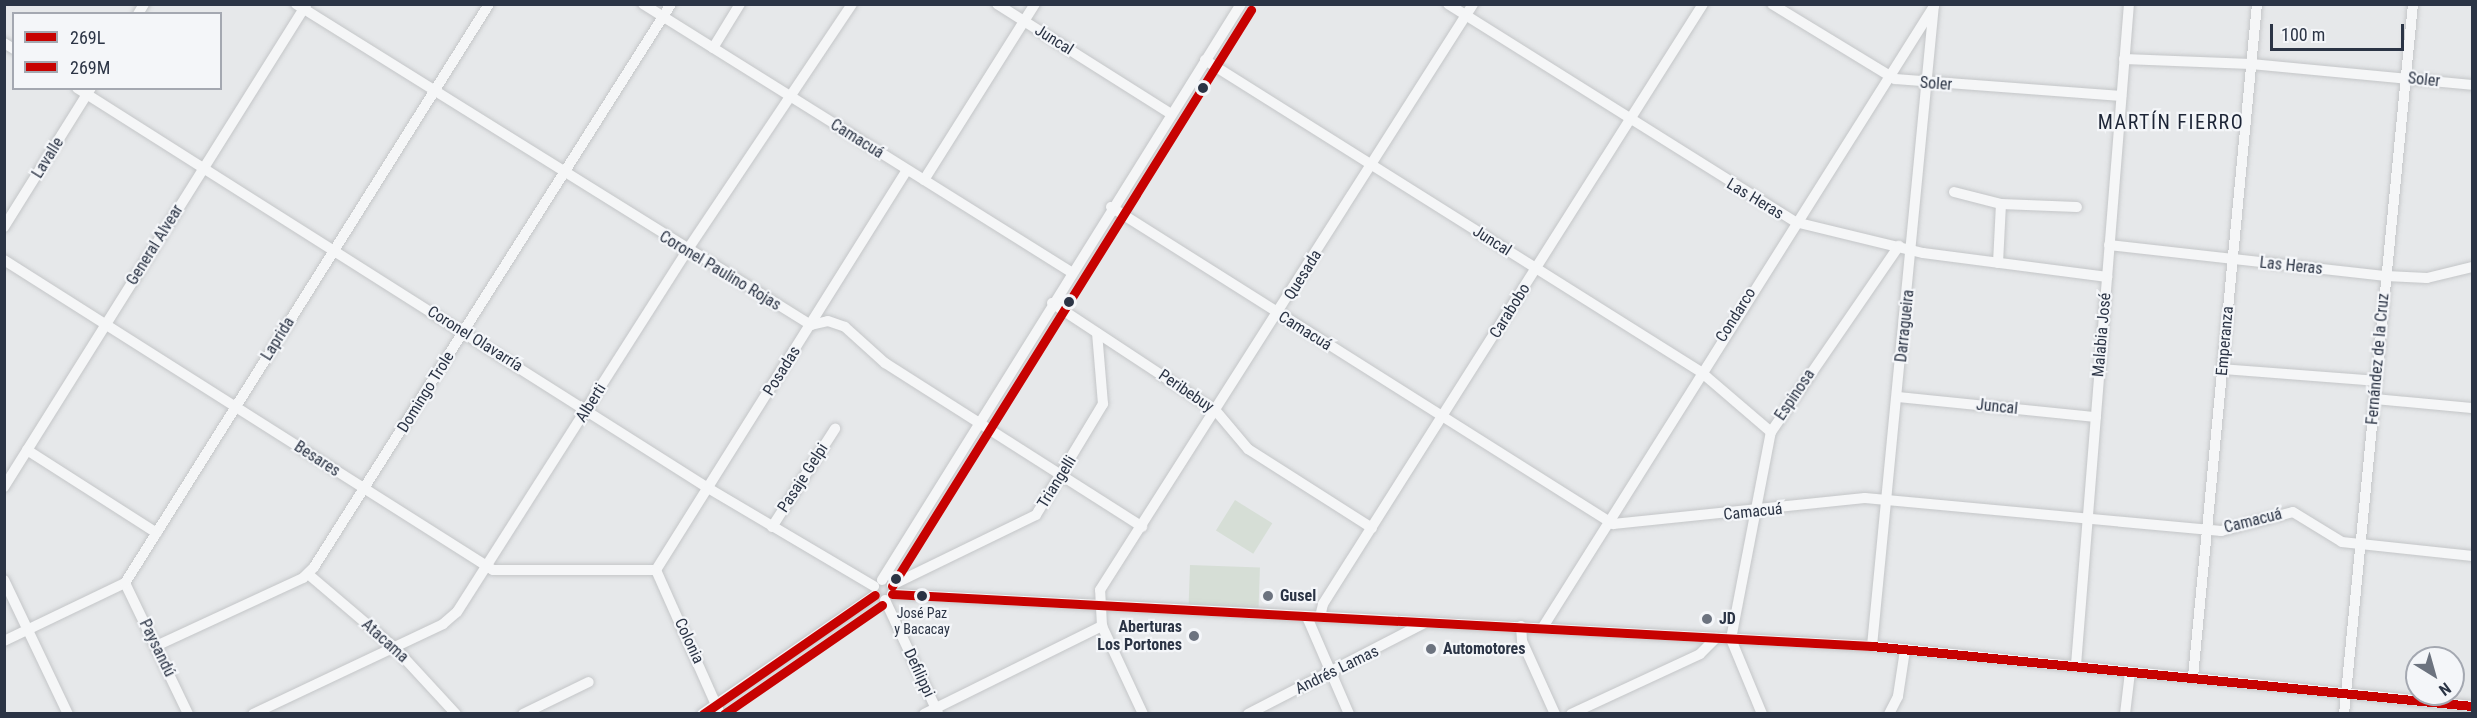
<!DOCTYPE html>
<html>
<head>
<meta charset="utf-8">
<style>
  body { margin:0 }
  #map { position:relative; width:2477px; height:718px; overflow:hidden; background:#e6e8ea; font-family:"Roboto Condensed",sans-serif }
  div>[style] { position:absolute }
  .green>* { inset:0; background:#d6ded6; transform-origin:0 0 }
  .roads { filter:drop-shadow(0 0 2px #c4c6c8) drop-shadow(0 0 2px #c4c6c8) }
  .minor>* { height:10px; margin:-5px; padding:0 5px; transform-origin:5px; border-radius:5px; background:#f5f6f7 }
  .bus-1>* { height:9px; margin:-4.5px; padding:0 4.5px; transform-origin:4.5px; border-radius:4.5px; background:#c70201 }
  .bus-2>* { height:9px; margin:-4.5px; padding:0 4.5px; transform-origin:4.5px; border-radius:4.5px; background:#c70201 }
  .dots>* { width:16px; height:16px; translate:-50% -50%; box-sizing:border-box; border:3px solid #f4f6f9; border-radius:50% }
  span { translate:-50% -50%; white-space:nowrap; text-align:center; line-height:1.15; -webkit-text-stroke:4.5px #f4f6f9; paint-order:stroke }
  .bus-label { font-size:14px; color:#2b3445 }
  .street-label { font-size:16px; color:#2b3445 }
  .poi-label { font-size:16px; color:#2b3445; font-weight:700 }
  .left { translate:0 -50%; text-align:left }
  .right { translate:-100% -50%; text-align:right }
  .quarter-label { font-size:20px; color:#1d2536; letter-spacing:1.5px }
  .frame { position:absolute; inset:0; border:6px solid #2b3445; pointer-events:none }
  .legend { position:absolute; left:12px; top:12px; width:210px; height:78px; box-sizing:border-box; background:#f4f6f9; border:2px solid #a4a8b1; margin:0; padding:8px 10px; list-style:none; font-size:18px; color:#2b3445 }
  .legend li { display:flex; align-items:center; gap:12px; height:30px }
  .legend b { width:30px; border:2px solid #a4a8b1 }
  .north { position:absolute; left:2405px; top:646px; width:60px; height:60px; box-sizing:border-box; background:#f4f6f9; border:2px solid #a4a8b1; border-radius:50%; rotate:143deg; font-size:16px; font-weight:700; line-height:24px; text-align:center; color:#2b3445 }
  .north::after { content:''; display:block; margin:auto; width:21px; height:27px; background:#6c737f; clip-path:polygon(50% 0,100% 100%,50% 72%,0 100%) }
  .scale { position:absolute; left:2270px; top:24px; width:134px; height:27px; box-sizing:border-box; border:3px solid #2b3445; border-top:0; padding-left:8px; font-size:18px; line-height:21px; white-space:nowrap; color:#2b3445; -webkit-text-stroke:4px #f4f6f9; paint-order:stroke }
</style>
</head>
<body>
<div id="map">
  <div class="green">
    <i style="left:1235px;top:500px;width:44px;height:36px;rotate:32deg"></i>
    <i style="left:1190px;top:565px;width:70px;height:40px;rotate:2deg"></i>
  </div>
  <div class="roads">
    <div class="minor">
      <i style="left:296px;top:4px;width:607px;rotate:31.94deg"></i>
      <i style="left:811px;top:325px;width:17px;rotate:-13deg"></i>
      <i style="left:828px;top:321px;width:18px;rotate:19deg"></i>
      <i style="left:845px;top:327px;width:54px;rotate:42deg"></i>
      <i style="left:885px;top:363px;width:305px;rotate:32.5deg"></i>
      <i style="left:643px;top:4px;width:505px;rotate:32.05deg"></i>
      <i style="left:997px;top:4px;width:206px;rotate:32.3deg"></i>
      <i style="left:1448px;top:4px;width:410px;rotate:32.1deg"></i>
      <i style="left:1795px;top:222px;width:132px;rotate:13.6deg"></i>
      <i style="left:1923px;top:253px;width:186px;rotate:7.4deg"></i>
      <i style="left:1772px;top:4px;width:144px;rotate:31.4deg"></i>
      <i style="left:1895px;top:79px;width:227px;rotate:4.3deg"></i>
      <i style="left:138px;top:14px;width:12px;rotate:-59deg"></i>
      <i style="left:4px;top:43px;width:12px;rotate:31deg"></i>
      <i style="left:713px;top:48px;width:52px;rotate:-58.5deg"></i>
      <i style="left:2124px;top:59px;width:127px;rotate:2.3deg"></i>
      <i style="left:2251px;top:64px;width:222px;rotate:5.4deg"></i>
      <i style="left:1205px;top:60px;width:586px;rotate:32.17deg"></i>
      <i style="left:1701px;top:372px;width:92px;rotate:40.6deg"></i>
      <i style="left:77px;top:88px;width:747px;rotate:32.37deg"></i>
      <i style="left:708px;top:488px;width:193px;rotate:30.6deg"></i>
      <i style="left:924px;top:180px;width:208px;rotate:-57.8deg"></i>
      <i style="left:1954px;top:192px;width:49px;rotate:14.3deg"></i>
      <i style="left:2001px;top:204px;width:76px;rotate:2.3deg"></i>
      <i style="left:1111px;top:207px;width:594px;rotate:32.27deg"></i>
      <i style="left:1613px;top:524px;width:253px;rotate:-5.9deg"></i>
      <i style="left:1865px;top:498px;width:358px;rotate:5.3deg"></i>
      <i style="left:2221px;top:531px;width:74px;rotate:-14.8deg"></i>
      <i style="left:2293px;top:512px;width:57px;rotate:31.5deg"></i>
      <i style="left:2342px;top:542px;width:131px;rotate:6.1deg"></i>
      <i style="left:4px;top:227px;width:164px;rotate:-58deg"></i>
      <i style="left:2109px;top:245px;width:279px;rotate:6.4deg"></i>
      <i style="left:2386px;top:276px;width:41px;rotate:2.8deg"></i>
      <i style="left:2427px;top:278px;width:46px;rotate:-13.7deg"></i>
      <i style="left:4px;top:260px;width:579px;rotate:32.37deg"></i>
      <i style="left:493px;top:570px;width:163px"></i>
      <i style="left:1998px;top:263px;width:59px;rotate:-87.1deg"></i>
      <i style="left:1052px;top:303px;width:196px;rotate:33.4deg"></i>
      <i style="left:1216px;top:411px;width:50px;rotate:49.9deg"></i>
      <i style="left:1248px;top:449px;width:147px;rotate:32.5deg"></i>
      <i style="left:2222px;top:369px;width:155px;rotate:4.4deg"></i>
      <i style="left:1898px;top:397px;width:199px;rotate:5.8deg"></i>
      <i style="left:2375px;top:399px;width:97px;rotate:5.3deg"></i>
      <i style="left:27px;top:450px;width:154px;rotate:32.6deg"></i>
      <i style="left:4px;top:487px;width:569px;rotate:-57.93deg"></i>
      <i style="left:772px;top:527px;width:117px;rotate:-57.3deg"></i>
      <i style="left:656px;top:570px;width:472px;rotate:-57.9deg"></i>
      <i style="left:656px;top:570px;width:158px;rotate:66deg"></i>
      <i style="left:308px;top:574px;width:114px;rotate:40.4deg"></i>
      <i style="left:395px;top:648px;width:90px;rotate:47.3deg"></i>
      <i style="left:4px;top:580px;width:148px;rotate:64.5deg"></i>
      <i style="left:882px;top:580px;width:679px;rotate:-58.07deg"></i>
      <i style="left:125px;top:583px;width:145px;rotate:64.3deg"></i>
      <i style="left:892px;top:585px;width:160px;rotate:-25.9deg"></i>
      <i style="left:1036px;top:515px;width:130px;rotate:-58.9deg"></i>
      <i style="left:1103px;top:404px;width:71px;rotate:-94.8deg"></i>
      <i style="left:892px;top:594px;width:981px;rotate:3.04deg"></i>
      <i style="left:1872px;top:646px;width:603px;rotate:5.71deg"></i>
      <i style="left:885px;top:600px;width:125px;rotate:64.9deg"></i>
      <i style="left:1307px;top:617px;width:106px;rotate:66.6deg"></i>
      <i style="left:1320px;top:617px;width:13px;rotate:-77deg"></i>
      <i style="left:1323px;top:604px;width:710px;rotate:-57.65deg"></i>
      <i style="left:1521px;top:626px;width:15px;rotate:86deg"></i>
      <i style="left:1522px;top:641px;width:80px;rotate:65.7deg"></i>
      <i style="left:1543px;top:627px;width:734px;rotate:-57.8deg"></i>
      <i style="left:4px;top:641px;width:134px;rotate:-25.6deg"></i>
      <i style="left:125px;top:583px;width:684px;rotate:-57.84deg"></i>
      <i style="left:156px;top:646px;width:162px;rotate:-24.8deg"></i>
      <i style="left:303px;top:578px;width:16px;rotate:-45deg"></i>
      <i style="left:314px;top:567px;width:667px;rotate:-57.62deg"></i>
      <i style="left:1872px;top:646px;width:644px;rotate:-84.48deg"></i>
      <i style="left:2076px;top:665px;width:663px;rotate:-85.42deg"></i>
      <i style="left:2193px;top:677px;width:676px;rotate:-84.57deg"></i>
      <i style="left:253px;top:714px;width:210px;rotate:-25.3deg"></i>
      <i style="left:443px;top:624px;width:18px;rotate:-41deg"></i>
      <i style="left:457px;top:612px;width:427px;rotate:-57.5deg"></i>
      <i style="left:686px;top:252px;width:298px;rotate:-56.2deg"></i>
      <i style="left:523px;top:714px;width:73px;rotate:-25.9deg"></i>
      <i style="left:702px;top:714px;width:210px;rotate:-34.5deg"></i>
      <i style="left:924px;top:714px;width:199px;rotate:-26.3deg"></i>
      <i style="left:1143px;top:714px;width:97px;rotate:-115deg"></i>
      <i style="left:1102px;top:626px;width:36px;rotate:-93deg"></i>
      <i style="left:1100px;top:590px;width:695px;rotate:-57.52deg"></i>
      <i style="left:1248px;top:714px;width:198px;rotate:-27.3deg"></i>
      <i style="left:1571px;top:714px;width:142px;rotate:-24.9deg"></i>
      <i style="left:1700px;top:654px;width:23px;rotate:-45deg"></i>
      <i style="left:1762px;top:714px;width:81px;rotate:-112.5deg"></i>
      <i style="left:1731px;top:639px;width:211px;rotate:-79.1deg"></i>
      <i style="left:1771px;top:432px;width:226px;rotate:-55.5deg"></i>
      <i style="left:1889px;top:714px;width:20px;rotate:-63deg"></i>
      <i style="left:1898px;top:696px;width:47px;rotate:-81.3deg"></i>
      <i style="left:2125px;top:714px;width:42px;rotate:-83.2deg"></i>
      <i style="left:2344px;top:714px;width:713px;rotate:-84.45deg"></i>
    </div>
  </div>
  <div class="bus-1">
    <i style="left:892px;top:594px;width:981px;rotate:3.04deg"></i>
    <i style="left:1872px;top:646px;width:603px;rotate:5.71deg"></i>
    <i style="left:703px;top:714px;width:209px;rotate:-34.7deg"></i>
  </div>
  <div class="bus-2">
    <i style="left:892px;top:586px;width:679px;rotate:-58.07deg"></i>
    <i style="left:724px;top:714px;width:192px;rotate:-34.6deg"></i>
  </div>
  <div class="dots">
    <i style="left:1203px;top:88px;background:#2b3445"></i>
    <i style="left:1069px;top:302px;background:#2b3445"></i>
    <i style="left:896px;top:579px;background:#2b3445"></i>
    <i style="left:922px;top:596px;background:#2b3445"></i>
    <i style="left:1268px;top:596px;background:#6c737f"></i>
    <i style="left:1707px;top:619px;background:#6c737f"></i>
    <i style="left:1194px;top:636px;background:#6c737f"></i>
    <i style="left:1431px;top:649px;background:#6c737f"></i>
  </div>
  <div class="bus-label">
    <span style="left:922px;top:621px">José Paz<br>y Bacacay</span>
  </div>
  <div class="street-label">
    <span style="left:1054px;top:40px;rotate:32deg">Juncal</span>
    <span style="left:2424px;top:80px;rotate:6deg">Soler</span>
    <span style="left:1936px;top:84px;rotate:4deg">Soler</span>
    <span style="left:857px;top:139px;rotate:32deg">Camacuá</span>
    <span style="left:48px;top:158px;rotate:-58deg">Lavalle</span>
    <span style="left:1755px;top:199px;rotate:31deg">Las Heras</span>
    <span style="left:1492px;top:241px;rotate:32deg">Juncal</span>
    <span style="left:155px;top:245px;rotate:-58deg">General Alvear</span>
    <span style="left:2291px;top:266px;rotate:6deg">Las Heras</span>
    <span style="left:720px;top:271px;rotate:31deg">Coronel Paulino Rojas</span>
    <span style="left:1303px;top:275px;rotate:-58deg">Quesada</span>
    <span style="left:1510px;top:311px;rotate:-58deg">Carabobo</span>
    <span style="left:1736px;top:315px;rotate:-58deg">Condarco</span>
    <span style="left:1905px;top:326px;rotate:-84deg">Darragueira</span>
    <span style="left:1305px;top:331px;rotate:32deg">Camacuá</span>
    <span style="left:2102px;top:335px;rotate:-85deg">Malabia José</span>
    <span style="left:278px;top:339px;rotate:-58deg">Laprida</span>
    <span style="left:475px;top:339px;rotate:32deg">Coronel Olavarría</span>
    <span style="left:2225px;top:341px;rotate:-85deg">Emperanza</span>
    <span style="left:2378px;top:359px;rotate:-85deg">Fernández de la Cruz</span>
    <span style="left:782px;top:371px;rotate:-58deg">Posadas</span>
    <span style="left:1186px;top:391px;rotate:34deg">Peribebuy</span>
    <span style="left:426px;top:392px;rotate:-58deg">Domingo Trole</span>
    <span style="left:1795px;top:395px;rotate:-56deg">Espinosa</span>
    <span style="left:591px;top:403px;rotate:-58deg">Alberti</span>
    <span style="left:1997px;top:407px;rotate:6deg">Juncal</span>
    <span style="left:317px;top:459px;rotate:33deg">Besares</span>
    <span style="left:803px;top:478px;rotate:-57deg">Pasaje Gelpi</span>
    <span style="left:1057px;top:482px;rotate:-58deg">Triangelli</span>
    <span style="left:1753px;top:512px;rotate:-6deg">Camacuá</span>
    <span style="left:2253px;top:521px;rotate:-14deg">Camacuá</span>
    <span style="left:385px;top:641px;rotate:42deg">Atacama</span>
    <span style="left:689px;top:641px;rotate:65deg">Colonia</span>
    <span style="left:157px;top:648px;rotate:64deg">Paysandú</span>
    <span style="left:1337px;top:670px;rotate:-26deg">Andrés Lamas</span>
    <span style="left:919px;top:673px;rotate:65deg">Defilippi</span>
  </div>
  <div class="poi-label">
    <span class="left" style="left:1280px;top:596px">Gusel</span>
    <span class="left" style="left:1719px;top:619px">JD</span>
    <span class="right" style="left:1182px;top:636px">Aberturas<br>Los Portones</span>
    <span class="left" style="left:1443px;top:649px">Automotores</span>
  </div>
  <div class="quarter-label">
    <span style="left:2171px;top:122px">MARTÍN FIERRO</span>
  </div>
  <div class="frame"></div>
  <ul class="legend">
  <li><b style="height:8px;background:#c70201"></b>269L</li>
  <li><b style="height:8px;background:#c70201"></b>269M</li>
  </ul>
  <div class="north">N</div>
  <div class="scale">100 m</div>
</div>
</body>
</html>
